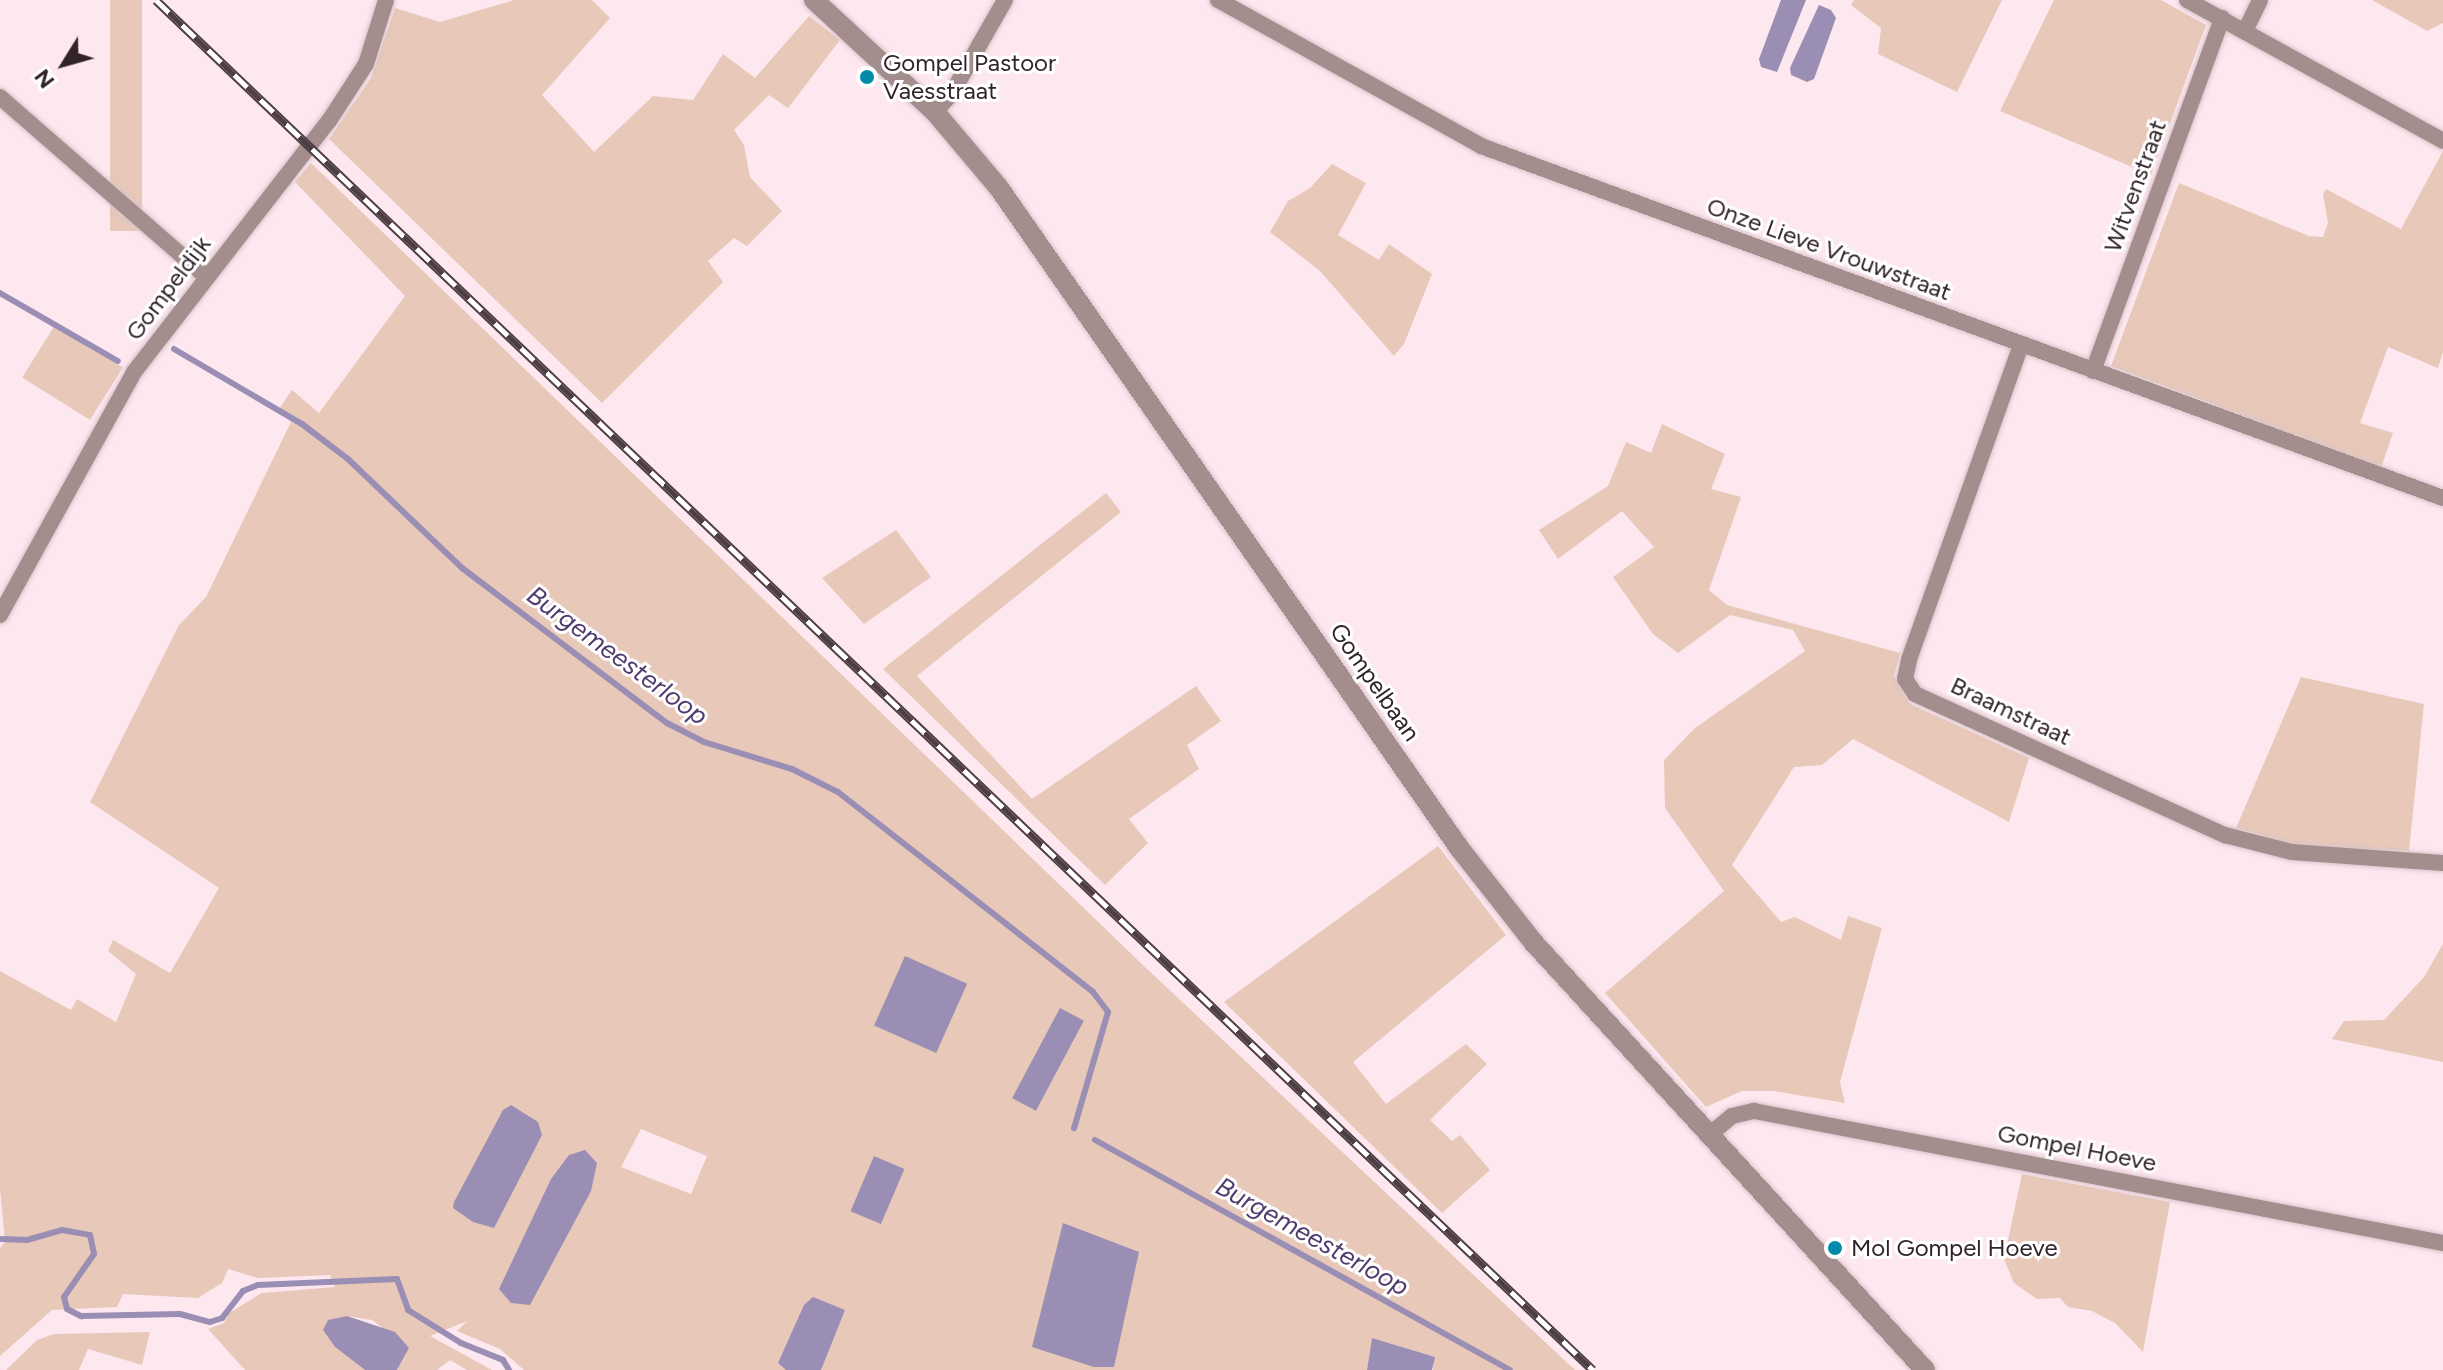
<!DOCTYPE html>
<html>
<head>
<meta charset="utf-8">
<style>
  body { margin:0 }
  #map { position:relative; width:2443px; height:1370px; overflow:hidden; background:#fee8f0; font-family:Figtree,sans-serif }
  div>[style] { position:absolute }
  .green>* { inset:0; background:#e7c8b9; transform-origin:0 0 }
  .water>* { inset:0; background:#9b8eb4; transform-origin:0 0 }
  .stream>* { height:6px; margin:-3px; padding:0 3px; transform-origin:3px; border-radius:3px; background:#9b8eb4 }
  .roads { filter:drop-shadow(0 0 2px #d9c5cc) drop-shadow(0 0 2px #d9c5cc) }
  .minor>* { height:16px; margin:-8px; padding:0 8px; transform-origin:8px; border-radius:8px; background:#a48e8d }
  .tertiary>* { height:20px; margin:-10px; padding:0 10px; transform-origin:10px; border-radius:10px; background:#a48e8d }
  .rail>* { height:9px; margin-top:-4.5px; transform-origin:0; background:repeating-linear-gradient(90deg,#fff 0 18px,#4d3e44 0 36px); box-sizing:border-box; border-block:2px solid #4d3e44 }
  .dots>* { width:22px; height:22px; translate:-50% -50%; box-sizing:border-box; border:4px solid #fff; border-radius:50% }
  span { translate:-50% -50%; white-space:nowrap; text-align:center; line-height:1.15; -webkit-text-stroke:6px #fff; paint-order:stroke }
  .poi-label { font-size:24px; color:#312329 }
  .left { translate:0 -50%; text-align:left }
  .street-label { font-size:24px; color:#312329 }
  .water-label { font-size:26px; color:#503b6f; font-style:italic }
  .north { position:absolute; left:24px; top:24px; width:80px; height:80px; -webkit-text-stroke:6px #fff; paint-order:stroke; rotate:233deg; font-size:22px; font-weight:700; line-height:32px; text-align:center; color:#312329 }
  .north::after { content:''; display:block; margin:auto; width:28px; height:36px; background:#312329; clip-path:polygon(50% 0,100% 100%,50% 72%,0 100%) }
</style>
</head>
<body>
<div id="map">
  <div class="green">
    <i style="left:110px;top:0;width:32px;height:231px"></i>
    <i style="clip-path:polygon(514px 0,592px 0,610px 18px,542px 95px,594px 152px,653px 96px,693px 100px,723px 54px,755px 78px,809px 16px,840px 40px,788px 108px,769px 95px,734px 130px,744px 145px,750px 177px,782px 211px,747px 246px,734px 238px,708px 261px,723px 282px,602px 403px,329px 139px,371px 78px,395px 8px,440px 22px)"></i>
    <i style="clip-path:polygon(1854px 0,2002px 0,1957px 92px,1878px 54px,1881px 28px,1851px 5px)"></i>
    <i style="clip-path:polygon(2054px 0,2161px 0,2206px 25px,2151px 175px,2000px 111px)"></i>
    <i style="clip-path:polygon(2372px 0,2443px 0,2443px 23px,2427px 31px)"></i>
    <i style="clip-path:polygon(2443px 151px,2443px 352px,2438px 368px,2388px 347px,2360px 423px,2393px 433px,2381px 468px,2111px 366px,2179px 183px,2309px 236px,2323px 237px,2328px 223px,2323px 194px,2326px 189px,2401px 229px)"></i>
    <i style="clip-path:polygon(evenodd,311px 163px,1145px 967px,1575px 1370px,1433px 1370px,1434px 1357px,1372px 1338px,1367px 1370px,524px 1370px,500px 1349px,457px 1331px,467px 1321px,430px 1336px,492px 1370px,467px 1370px,450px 1360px,437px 1370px,397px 1370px,409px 1348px,372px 1320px,346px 1316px,335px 1347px,365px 1370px,245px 1370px,208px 1329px,224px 1323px,229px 1313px,262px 1293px,335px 1287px,330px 1275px,258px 1278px,228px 1269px,222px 1283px,198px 1298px,123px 1294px,117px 1307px,52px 1310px,0 1356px,0 1248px,5px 1242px,0 1189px,0 971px,71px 1010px,77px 999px,116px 1022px,136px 974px,108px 951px,113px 940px,170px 973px,219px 888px,90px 802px,179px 625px,206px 597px,291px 422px,279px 409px,292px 390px,319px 413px,405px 296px,295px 182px,311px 163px,641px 1129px,707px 1156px,691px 1194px,621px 1167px,641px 1129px)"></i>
    <i style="clip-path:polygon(1332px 164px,1366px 183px,1338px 235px,1379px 260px,1389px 244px,1432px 274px,1404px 344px,1394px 356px,1320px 271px,1270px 232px,1288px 201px,1310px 188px)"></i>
    <i style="left:55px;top:325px;width:80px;height:62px;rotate:32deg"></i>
    <i style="clip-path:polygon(1662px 424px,1725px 454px,1711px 489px,1741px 497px,1709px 590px,1727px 605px,1900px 653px,1894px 676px,1910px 704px,2029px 758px,2009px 822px,1853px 739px,1822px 765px,1794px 767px,1732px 865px,1781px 922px,1795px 917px,1841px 940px,1848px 916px,1882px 928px,1840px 1082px,1845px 1103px,1773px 1091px,1742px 1091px,1706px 1107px,1605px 993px,1724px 891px,1665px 808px,1664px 760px,1695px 728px,1805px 651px,1793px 630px,1730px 615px,1678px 653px,1653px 634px,1613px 577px,1654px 547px,1622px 511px,1558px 559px,1539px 530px,1608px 486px,1626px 442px,1651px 453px)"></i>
    <i style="clip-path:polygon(1106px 493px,1121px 512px,917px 676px,1032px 799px,1196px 686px,1221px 721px,1187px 745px,1199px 769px,1129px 819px,1148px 843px,1105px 885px,883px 669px)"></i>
    <i style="clip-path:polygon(896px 530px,931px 577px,864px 624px,822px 578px)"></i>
    <i style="clip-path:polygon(2301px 677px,2424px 704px,2409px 851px,2300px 846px,2236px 828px)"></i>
    <i style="clip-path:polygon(1438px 846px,1506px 935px,1353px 1062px,1386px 1104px,1466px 1044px,1487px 1064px,1430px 1120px,1452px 1141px,1460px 1135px,1490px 1170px,1442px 1213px,1224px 1002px)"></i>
    <i style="clip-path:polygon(2443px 944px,2443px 1062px,2332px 1039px,2344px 1021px,2384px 1020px,2424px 977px)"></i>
    <i style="clip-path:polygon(2022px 1174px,2170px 1202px,2143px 1352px,2115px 1323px,2092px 1311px,2068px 1307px,2060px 1298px,2037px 1299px,2014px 1283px,2004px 1259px)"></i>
    <i style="clip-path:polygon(150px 1332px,142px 1365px,88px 1349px,79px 1370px,6px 1370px,37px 1340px,54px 1334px)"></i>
  </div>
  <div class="water">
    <i style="clip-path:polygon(1781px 0,1806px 0,1777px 72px,1761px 67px,1759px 59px)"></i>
    <i style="clip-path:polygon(1819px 5px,1831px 10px,1836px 18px,1814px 79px,1807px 82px,1791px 75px,1790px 68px)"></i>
    <i style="left:905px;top:956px;width:68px;height:76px;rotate:24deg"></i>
    <i style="left:1060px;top:1008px;width:27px;height:102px;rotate:28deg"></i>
    <i style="clip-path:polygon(511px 1105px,538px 1122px,542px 1135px,494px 1228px,473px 1222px,453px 1208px,454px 1202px,503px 1110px)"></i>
    <i style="clip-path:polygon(585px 1150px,597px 1163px,591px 1191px,530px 1305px,511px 1303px,499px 1289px,551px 1179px,569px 1155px)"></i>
    <i style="left:874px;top:1156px;width:33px;height:60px;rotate:23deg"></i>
    <i style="clip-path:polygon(1063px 1223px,1139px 1252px,1114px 1367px,1094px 1367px,1032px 1347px)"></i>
    <i style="clip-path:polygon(813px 1297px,845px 1310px,821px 1370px,786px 1370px,778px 1363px,804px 1305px)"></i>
    <i style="clip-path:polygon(347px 1316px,395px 1332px,409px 1348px,397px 1370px,365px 1370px,335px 1347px,323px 1330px,328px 1320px)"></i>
    <i style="clip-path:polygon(1372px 1338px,1435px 1357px,1432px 1370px,1367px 1370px)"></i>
  </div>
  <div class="stream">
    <i style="left:0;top:293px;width:136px;rotate:30deg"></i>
    <i style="left:174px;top:349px;width:148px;rotate:30.4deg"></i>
    <i style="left:302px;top:424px;width:58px;rotate:37.3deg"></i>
    <i style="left:348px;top:459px;width:158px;rotate:43.7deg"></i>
    <i style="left:462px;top:568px;width:257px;rotate:37.1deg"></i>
    <i style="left:667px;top:723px;width:42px;rotate:27.2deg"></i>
    <i style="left:704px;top:742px;width:92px;rotate:17.1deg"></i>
    <i style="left:792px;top:769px;width:51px;rotate:26.6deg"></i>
    <i style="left:838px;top:792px;width:324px;rotate:38.1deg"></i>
    <i style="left:1093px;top:992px;width:25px;rotate:53deg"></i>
    <i style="left:1108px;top:1012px;width:121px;rotate:106.3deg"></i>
    <i style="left:1095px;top:1140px;width:474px;rotate:29deg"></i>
    <i style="left:0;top:1239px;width:27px;rotate:2deg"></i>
    <i style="left:27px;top:1240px;width:36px;rotate:-16deg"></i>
    <i style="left:62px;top:1230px;width:28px;rotate:10deg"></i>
    <i style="left:90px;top:1235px;width:19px;rotate:78deg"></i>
    <i style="left:94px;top:1254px;width:52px;rotate:124.9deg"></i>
    <i style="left:64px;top:1297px;width:12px;rotate:76deg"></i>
    <i style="left:67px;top:1309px;width:16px;rotate:27deg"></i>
    <i style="left:81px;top:1316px;width:99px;rotate:-1.2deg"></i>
    <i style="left:180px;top:1314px;width:31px;rotate:15deg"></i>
    <i style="left:210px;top:1322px;width:13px;rotate:-18deg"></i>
    <i style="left:222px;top:1318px;width:34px;rotate:-52deg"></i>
    <i style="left:243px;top:1291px;width:16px;rotate:-22deg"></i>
    <i style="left:258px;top:1285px;width:139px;rotate:-2.5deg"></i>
    <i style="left:397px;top:1279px;width:33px;rotate:70deg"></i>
    <i style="left:408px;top:1310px;width:62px;rotate:31.9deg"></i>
    <i style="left:461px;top:1343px;width:45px;rotate:22deg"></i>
    <i style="left:503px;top:1360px;width:12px;rotate:59deg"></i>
  </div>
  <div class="roads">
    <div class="minor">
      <i style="left:1218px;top:0;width:301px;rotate:29deg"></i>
      <i style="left:1481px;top:146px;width:1024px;rotate:20.1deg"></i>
      <i style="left:2187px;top:0;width:292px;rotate:28.8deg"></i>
      <i style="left:2245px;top:31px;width:34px;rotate:-64deg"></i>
      <i style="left:0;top:97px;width:272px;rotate:41.1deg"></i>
      <i style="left:935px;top:112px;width:25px;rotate:-48deg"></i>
      <i style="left:952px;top:93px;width:107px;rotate:-60.3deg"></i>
      <i style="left:2021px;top:345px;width:334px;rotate:109.6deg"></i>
      <i style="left:1909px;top:660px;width:19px;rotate:102deg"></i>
      <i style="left:1905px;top:679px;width:18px;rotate:56deg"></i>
      <i style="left:1915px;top:694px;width:341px;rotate:24.5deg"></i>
      <i style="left:2225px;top:835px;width:69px;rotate:14.2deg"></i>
      <i style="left:2292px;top:852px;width:151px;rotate:4.2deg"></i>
      <i style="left:2093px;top:371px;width:376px;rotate:-69.9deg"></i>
      <i style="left:0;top:615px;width:277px;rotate:-61.1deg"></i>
      <i style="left:134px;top:372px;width:318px;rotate:-52.2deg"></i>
      <i style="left:329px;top:121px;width:68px;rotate:-57deg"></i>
      <i style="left:366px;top:64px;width:67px;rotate:-72.6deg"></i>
      <i style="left:1708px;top:1136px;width:31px;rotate:-40deg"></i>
      <i style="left:1732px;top:1116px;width:23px;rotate:-13deg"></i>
      <i style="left:1754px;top:1111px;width:702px;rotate:10.85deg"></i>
    </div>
    <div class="tertiary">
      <i style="left:814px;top:0;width:165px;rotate:42.8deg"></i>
      <i style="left:935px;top:112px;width:99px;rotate:49.9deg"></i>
      <i style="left:999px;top:188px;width:806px;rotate:55.11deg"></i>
      <i style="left:1460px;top:849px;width:120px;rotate:51.8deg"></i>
      <i style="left:1534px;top:943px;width:579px;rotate:47.52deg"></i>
    </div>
  </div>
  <div class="rail">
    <i style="left:156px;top:0;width:1985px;rotate:43.63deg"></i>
  </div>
  <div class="dots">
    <i style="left:867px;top:77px;background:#008baa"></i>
    <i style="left:1835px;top:1248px;background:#008baa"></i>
  </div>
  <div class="poi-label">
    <span class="left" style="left:883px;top:77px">Gompel Pastoor<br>Vaesstraat</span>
    <span class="left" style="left:1851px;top:1248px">Mol Gompel Hoeve</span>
  </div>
  <div class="street-label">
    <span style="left:2135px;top:186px;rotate:-70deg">Witvenstraat</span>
    <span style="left:1829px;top:249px;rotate:20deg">Onze Lieve Vrouwstraat</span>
    <span style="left:168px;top:288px;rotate:-53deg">Gompeldijk</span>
    <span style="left:1375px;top:682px;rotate:55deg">Gompelbaan</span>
    <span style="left:2011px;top:711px;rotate:25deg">Braamstraat</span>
    <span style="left:2077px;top:1148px;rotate:11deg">Gompel Hoeve</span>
  </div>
  <div class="water-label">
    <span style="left:617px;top:656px;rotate:36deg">Burgemeesterloop</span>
    <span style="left:1312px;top:1237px;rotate:29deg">Burgemeesterloop</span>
  </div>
  <div class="north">N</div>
</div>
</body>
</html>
